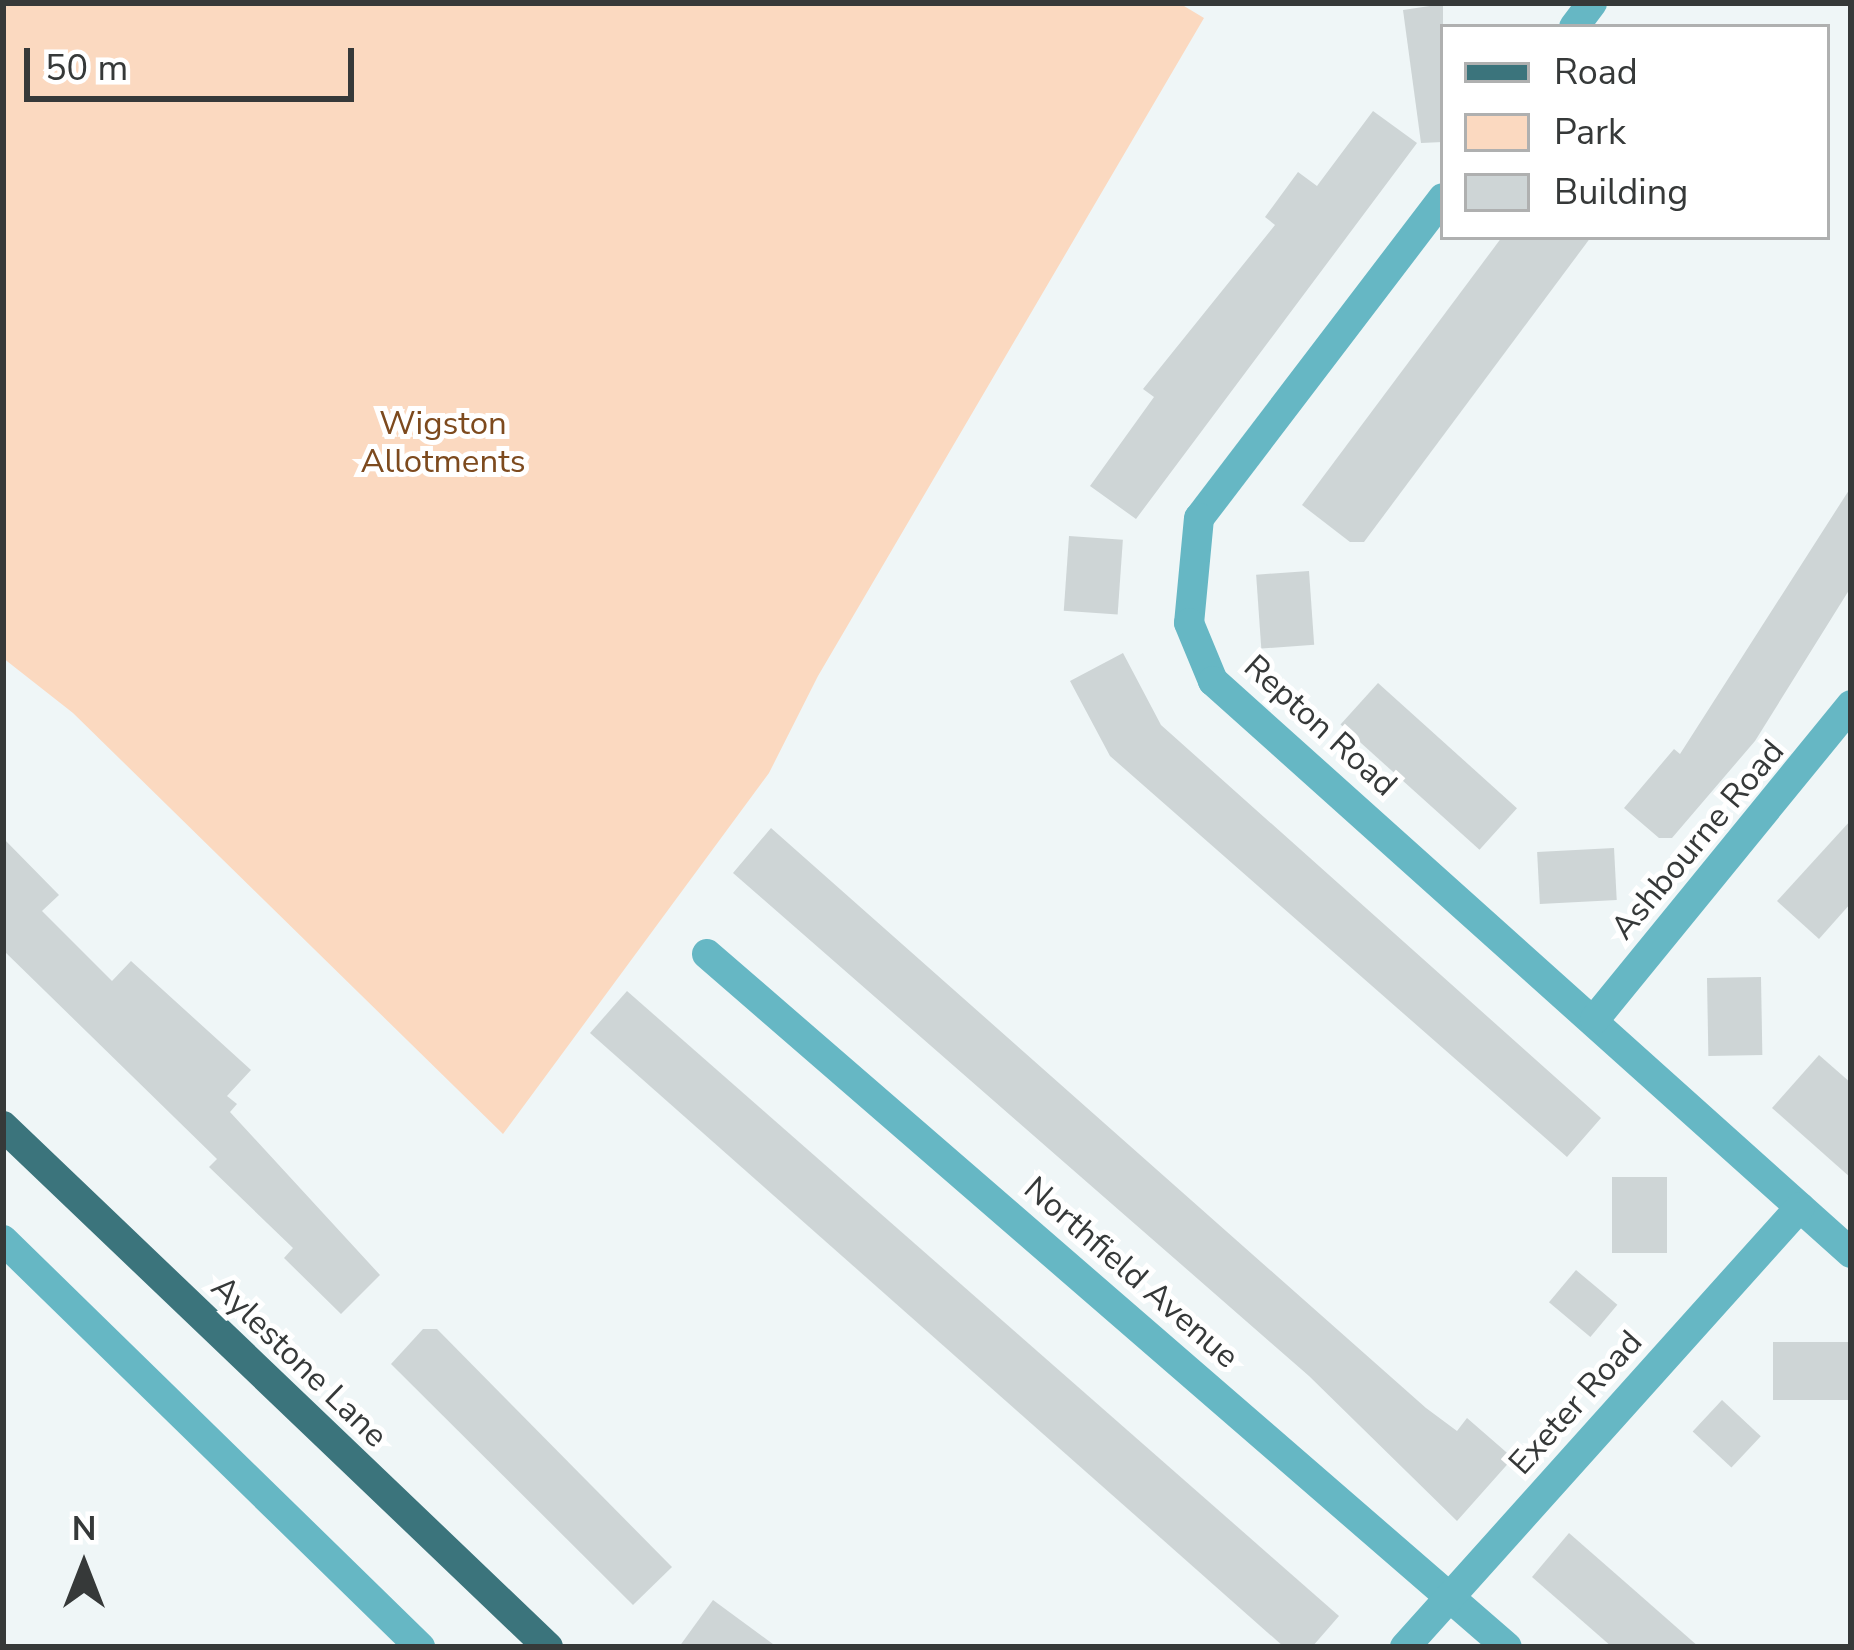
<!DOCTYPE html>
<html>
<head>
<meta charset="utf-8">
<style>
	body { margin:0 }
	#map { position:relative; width:1854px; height:1650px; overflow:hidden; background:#eff6f7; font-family:"Nunito Sans",sans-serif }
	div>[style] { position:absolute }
	.green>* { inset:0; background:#fbd9c0 }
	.building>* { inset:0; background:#ced5d6; transform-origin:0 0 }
	.minor>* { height:30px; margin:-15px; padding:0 15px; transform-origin:15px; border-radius:15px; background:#66b7c4 }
	.major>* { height:30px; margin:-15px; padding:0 15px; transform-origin:15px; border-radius:15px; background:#3b747c }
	span { translate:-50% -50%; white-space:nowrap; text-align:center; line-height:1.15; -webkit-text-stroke:10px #fff; paint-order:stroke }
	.park-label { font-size:33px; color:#7d4a1e }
	.street-label { font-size:33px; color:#363939 }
	.frame { position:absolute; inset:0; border:6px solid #363939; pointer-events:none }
	.legend { position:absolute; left:1440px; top:24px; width:390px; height:216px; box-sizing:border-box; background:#fff; border:3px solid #afb0b0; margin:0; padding:15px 21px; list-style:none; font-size:36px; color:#363939 }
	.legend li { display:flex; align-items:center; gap:24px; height:60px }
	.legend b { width:60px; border:3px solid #afb0b0 }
	.north { position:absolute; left:24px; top:1506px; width:120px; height:120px; -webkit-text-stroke:9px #fff; paint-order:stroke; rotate:0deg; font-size:33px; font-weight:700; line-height:48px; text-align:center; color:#363939 }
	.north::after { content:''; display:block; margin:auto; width:42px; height:54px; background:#363939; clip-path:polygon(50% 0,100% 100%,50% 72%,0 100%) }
	.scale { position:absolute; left:24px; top:48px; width:330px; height:54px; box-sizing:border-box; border:6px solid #363939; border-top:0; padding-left:15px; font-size:36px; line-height:42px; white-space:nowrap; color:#363939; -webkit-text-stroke:9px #fff; paint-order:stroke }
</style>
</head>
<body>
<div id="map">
	<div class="green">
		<i style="clip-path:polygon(3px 3px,1179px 3px,1204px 18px,818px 676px,769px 773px,503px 1134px,73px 713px,3px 658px)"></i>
	</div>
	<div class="building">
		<i style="clip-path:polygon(1443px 4px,1443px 142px,1421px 143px,1403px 10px)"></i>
		<i style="clip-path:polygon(1373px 111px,1417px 143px,1136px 519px,1090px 486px,1154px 397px,1143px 389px,1275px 225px,1265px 217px,1298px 172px,1317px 186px)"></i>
		<i style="clip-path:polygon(1502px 237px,1591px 237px,1364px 542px,1350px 542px,1302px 505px)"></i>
		<i style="clip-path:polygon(1851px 487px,1851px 587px,1755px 741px,1672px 838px,1659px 838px,1624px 808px,1674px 749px,1680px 754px)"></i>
		<i style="left:1069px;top:536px;width:54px;height:75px;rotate:4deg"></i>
		<i style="left:1309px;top:571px;width:74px;height:53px;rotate:86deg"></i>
		<i style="clip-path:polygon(1123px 653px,1161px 725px,1601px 1118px,1567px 1157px,1110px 756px,1070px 681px)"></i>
		<i style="left:1378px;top:683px;width:187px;height:56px;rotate:42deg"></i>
		<i style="clip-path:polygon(1851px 820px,1851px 903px,1819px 939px,1777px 901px)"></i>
		<i style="clip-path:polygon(771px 828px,1426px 1408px,1457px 1431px,1467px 1418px,1513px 1458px,1457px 1521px,1309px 1376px,733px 873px)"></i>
		<i style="clip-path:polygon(3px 838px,59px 895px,42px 911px,112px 981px,131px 961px,251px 1070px,227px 1096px,237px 1104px,230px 1112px,380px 1275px,341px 1314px,284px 1258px,293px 1248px,209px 1167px,217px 1159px,3px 950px)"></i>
		<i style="left:1614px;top:848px;width:52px;height:77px;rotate:87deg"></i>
		<i style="left:1761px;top:977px;width:78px;height:54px;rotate:89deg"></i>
		<i style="clip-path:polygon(627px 991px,1339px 1616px,1312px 1647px,1284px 1647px,590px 1033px)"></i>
		<i style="clip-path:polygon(1819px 1055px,1851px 1083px,1851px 1178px,1772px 1108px)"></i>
		<i style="left:1612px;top:1177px;width:55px;height:76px"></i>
		<i style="left:1576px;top:1270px;width:54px;height:42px;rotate:40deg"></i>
		<i style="clip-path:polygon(423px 1329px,437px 1329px,672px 1567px,633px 1605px,391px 1364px)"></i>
		<i style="left:1851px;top:1342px;width:58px;height:78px;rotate:90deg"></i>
		<i style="left:1722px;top:1400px;width:53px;height:43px;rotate:43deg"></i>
		<i style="clip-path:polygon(1569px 1533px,1633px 1589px,1699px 1647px,1612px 1647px,1532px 1577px)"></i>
		<i style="clip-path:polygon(713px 1600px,777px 1647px,679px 1647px)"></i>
	</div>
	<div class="minor">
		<i style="left:1574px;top:27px;width:30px;rotate:-53deg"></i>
		<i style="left:1443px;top:198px;width:402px;rotate:127.3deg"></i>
		<i style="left:1199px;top:518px;width:105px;rotate:95.4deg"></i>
		<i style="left:1189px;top:623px;width:63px;rotate:67.5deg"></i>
		<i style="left:1213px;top:681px;width:857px;rotate:41.88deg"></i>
		<i style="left:707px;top:954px;width:1058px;rotate:40.9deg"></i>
		<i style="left:1595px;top:1019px;width:405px;rotate:-50.8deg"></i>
		<i style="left:3px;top:1240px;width:583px;rotate:44.3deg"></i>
		<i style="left:1405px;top:1647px;width:591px;rotate:-48.08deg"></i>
	</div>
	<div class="major">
		<i style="left:3px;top:1126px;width:754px;rotate:43.71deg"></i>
	</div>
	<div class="park-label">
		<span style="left:443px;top:443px">Wigston<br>Allotments</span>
	</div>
	<div class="street-label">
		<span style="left:1320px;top:726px;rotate:42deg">Repton Road</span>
		<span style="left:1698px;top:840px;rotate:-50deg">Ashbourne Road</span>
		<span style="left:1131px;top:1273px;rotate:41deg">Northfield Avenue</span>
		<span style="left:299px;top:1362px;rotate:44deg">Aylestone Lane</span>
		<span style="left:1576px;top:1403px;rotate:-48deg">Exeter Road</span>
	</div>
	<div class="frame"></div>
	<ul class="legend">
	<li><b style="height:15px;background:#3b747c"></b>Road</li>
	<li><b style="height:33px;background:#fbd9c0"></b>Park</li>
	<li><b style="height:33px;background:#ced5d6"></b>Building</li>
	</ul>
	<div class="north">N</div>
	<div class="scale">50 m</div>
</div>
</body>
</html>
